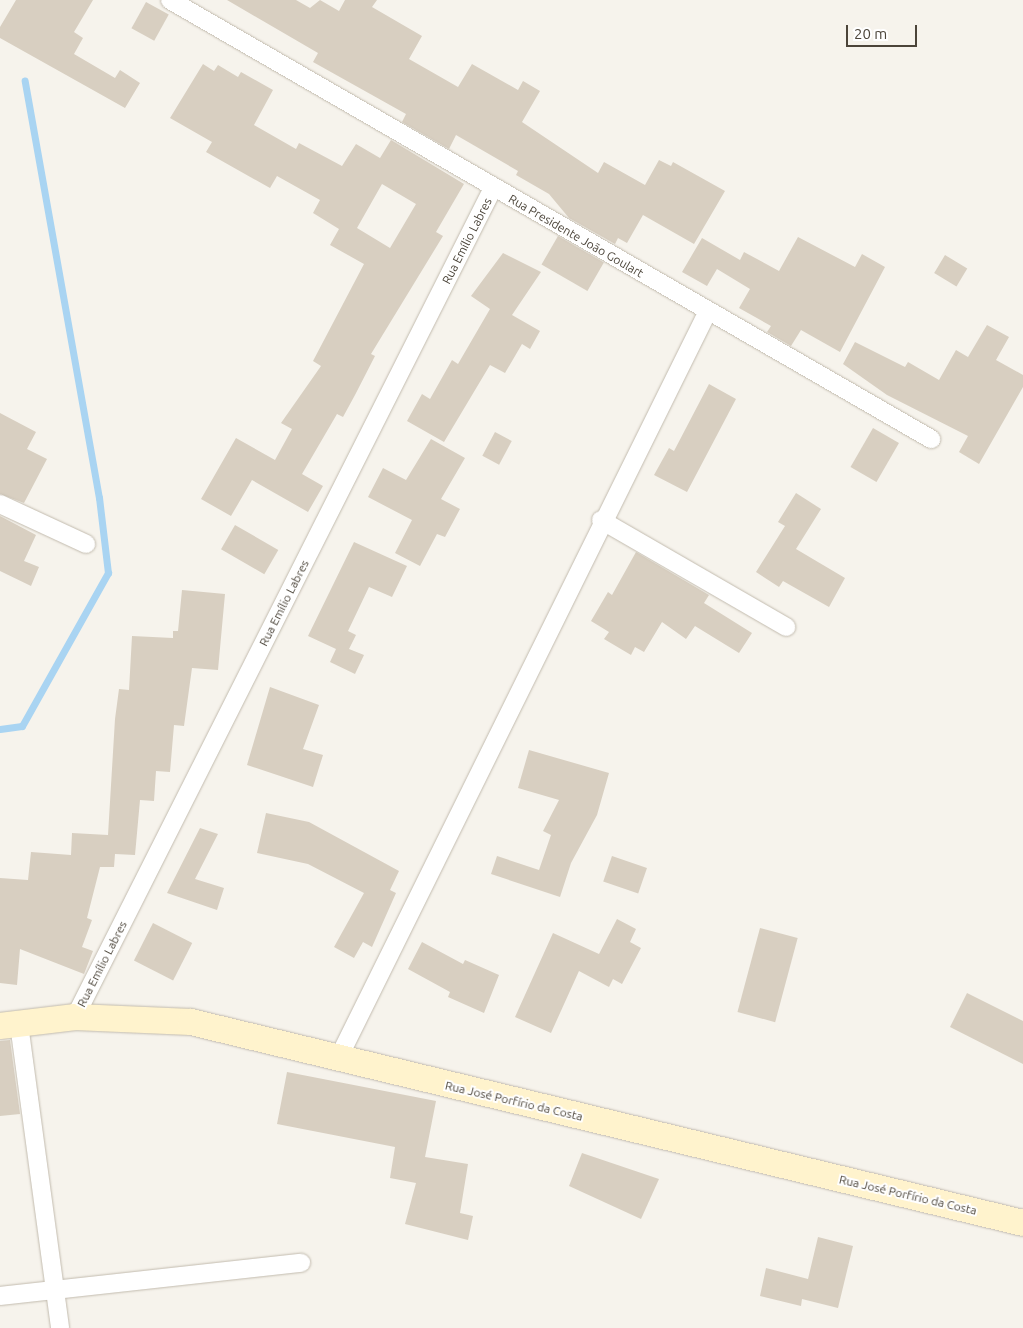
<!DOCTYPE html>
<html>
<head>
<meta charset="utf-8">
<style>
	body { margin:0 }
	#map { position:relative; width:1023px; height:1328px; overflow:hidden; background:#f6f3ec; font-family:Ubuntu,sans-serif }
	div>[style] { position:absolute }
	.stream>* { height:7px; margin:-3.5px; padding:0 3.5px; transform-origin:3.5px; border-radius:3.5px; background:#a9d4f2 }
	.building>* { inset:0; background:#d8cfc1; transform-origin:0 0 }
	.roads { filter:drop-shadow(0 0 1px #c2bbae) drop-shadow(0 0 1px #c2bbae) }
	.street>* { height:18px; margin:-9px; padding:0 9px; transform-origin:9px; border-radius:9px; background:#fff }
	.secondary>* { height:26px; margin:-13px; padding:0 13px; transform-origin:13px; border-radius:13px; background:#fff3cd }
	span { translate:-50% -50%; white-space:nowrap; text-align:center; line-height:1.15; -webkit-text-stroke:4px #fff; paint-order:stroke }
	.street-label { font-size:12px; color:#4b4439 }
	.scale { position:absolute; left:846px; top:25px; width:71px; height:22px; box-sizing:border-box; border:2px solid #4b4439; border-top:0; padding-left:6px; font-size:15px; line-height:18px; white-space:nowrap; color:#4b4439; -webkit-text-stroke:4px #fff; paint-order:stroke }
</style>
</head>
<body>
<div id="map">
	<div class="stream">
		<i style="left:0;top:729px;width:22px;rotate:-8deg"></i>
		<i style="left:22px;top:726px;width:176px;rotate:-60.7deg"></i>
		<i style="left:108px;top:573px;width:76px;rotate:-96.8deg"></i>
		<i style="left:99px;top:498px;width:424px;rotate:-100.1deg"></i>
	</div>
	<div class="building">
		<i style="clip-path:polygon(16px 0,93px 0,74px 32px,83px 38px,74px 54px,115px 78px,120px 70px,140px 83px,125px 108px,0 38px,0 27px)"></i>
		<i style="clip-path:polygon(227px 0,296px 0,310px 8px,320px 0,339px 11px,345px 0,377px 0,372px 7px,422px 36px,409px 59px,458px 87px,472px 64px,518px 90px,523px 81px,540px 91px,522px 122px,598px 173px,604px 162px,645px 185px,659px 160px,671px 166px,673px 162px,725px 191px,694px 244px,643px 215px,627px 243px,618px 238px,615px 244px,569px 218px,549px 194px,516px 175px,518px 171px,456px 135px,449px 149px,402px 122px,406px 114px,313px 62px,318px 53px)"></i>
		<i style="left:146px;top:2px;width:26px;height:30px;rotate:29deg"></i>
		<i style="clip-path:polygon(evenodd,203px 64px,214px 71px,218px 65px,238px 77px,241px 72px,273px 90px,254px 125px,296px 149px,299px 143px,342px 166px,356px 144px,380px 158px,391px 140px,464px 184px,436px 232px,443px 236px,371px 354px,375px 356px,355px 395px,343px 417px,337px 414px,302px 474px,323px 486px,308px 512px,252px 480px,231px 516px,201px 499px,236px 438px,275px 460px,292px 429px,281px 423px,321px 366px,313px 361px,364px 264px,330px 245px,339px 229px,313px 213px,320px 200px,277px 176px,270px 188px,206px 152px,212px 142px,170px 118px,203px 64px,382px 184px,416px 204px,390px 248px,357px 228px,382px 184px)"></i>
		<i style="left:558px;top:236px;width:53px;height:33px;rotate:30deg"></i>
		<i style="clip-path:polygon(798px 237px,855px 267px,862px 254px,885px 267px,840px 352px,801px 330px,791px 346px,767px 332px,771px 326px,739px 308px,750px 289px,717px 269px,707px 286px,682px 272px,702px 238px,740px 260px,744px 252px,779px 271px)"></i>
		<i style="clip-path:polygon(503px 253px,541px 272px,512px 315px,540px 331px,530px 349px,522px 344px,505px 373px,490px 365px,444px 442px,407px 421px,422px 394px,430px 399px,452px 360px,458px 364px,490px 309px,471px 296px)"></i>
		<i style="left:945px;top:255px;width:26px;height:21px;rotate:31deg"></i>
		<i style="clip-path:polygon(987px 325px,1009px 337px,996px 360px,1023px 375px,1023px 387px,979px 464px,959px 452px,968px 436px,887px 395px,843px 364px,855px 342px,905px 367px,908px 362px,939px 380px,956px 350px,968px 357px)"></i>
		<i style="clip-path:polygon(709px 384px,736px 399px,687px 492px,654px 475px,669px 448px,674px 451px)"></i>
		<i style="clip-path:polygon(0 413px,36px 432px,27px 449px,47px 459px,24px 503px,0 494px)"></i>
		<i style="left:873px;top:428px;width:30px;height:45px;rotate:30deg"></i>
		<i style="left:495px;top:432px;width:19px;height:27px;rotate:28deg"></i>
		<i style="clip-path:polygon(431px 439px,465px 458px,441px 499px,460px 509px,445px 537px,437px 534px,420px 566px,395px 553px,412px 520px,368px 497px,383px 468px,406px 480px)"></i>
		<i style="clip-path:polygon(796px 493px,821px 509px,796px 549px,845px 578px,829px 607px,783px 581px,779px 587px,756px 572px,785px 526px,778px 522px)"></i>
		<i style="clip-path:polygon(0 516px,36px 535px,24px 561px,39px 567px,31px 586px,0 571px)"></i>
		<i style="left:235px;top:525px;width:50px;height:28px;rotate:30deg"></i>
		<i style="clip-path:polygon(354px 542px,407px 566px,392px 597px,369px 587px,348px 631px,356px 635px,349px 649px,364px 655px,355px 674px,330px 662px,336px 649px,308px 636px)"></i>
		<i style="clip-path:polygon(636px 552px,709px 595px,704px 603px,752px 633px,739px 653px,695px 626px,686px 639px,662px 622px,644px 652px,635px 647px,631px 655px,604px 639px,609px 632px,591px 621px,608px 592px,612px 595px)"></i>
		<i style="clip-path:polygon(182px 590px,225px 594px,218px 670px,192px 668px,184px 726px,174px 725px,170px 772px,156px 771px,154px 801px,140px 800px,135px 855px,115px 854px,114px 867px,100px 867px,87px 918px,92px 920px,82px 947px,93px 951px,84px 974px,20px 949px,17px 985px,0 983px,0 878px,28px 880px,31px 852px,71px 855px,72px 833px,108px 835px,115px 719px,119px 689px,129px 690px,132px 636px,173px 638px,173px 631px,178px 631px)"></i>
		<i style="clip-path:polygon(270px 687px,319px 705px,303px 749px,323px 755px,313px 787px,247px 765px)"></i>
		<i style="clip-path:polygon(529px 750px,609px 773px,597px 815px,571px 863px,560px 897px,491px 874px,497px 856px,539px 870px,551px 835px,543px 831px,559px 800px,518px 788px)"></i>
		<i style="clip-path:polygon(266px 813px,309px 822px,399px 871px,390px 890px,396px 893px,372px 947px,363px 942px,354px 958px,334px 947px,364px 893px,308px 864px,257px 853px)"></i>
		<i style="clip-path:polygon(200px 828px,218px 834px,195px 879px,224px 888px,217px 910px,167px 893px)"></i>
		<i style="left:612px;top:856px;width:37px;height:27px;rotate:19deg"></i>
		<i style="clip-path:polygon(617px 919px,636px 929px,630px 942px,641px 948px,622px 984px,613px 979px,609px 987px,579px 971px,551px 1033px,515px 1017px,553px 933px,599px 954px)"></i>
		<i style="left:153px;top:923px;width:44px;height:42px;rotate:27deg"></i>
		<i style="left:760px;top:928px;width:39px;height:87px;rotate:15deg"></i>
		<i style="clip-path:polygon(422px 942px,463px 964px,465px 960px,499px 975px,484px 1013px,448px 997px,450px 992px,408px 969px)"></i>
		<i style="clip-path:polygon(967px 993px,1023px 1021px,1023px 1064px,950px 1027px)"></i>
		<i style="clip-path:polygon(10px 1040px,20px 1114px,0 1116px,0 1041px)"></i>
		<i style="clip-path:polygon(287px 1072px,436px 1101px,425px 1157px,468px 1164px,460px 1213px,473px 1216px,468px 1240px,405px 1224px,416px 1183px,390px 1178px,395px 1147px,277px 1124px)"></i>
		<i style="clip-path:polygon(582px 1153px,659px 1179px,641px 1219px,569px 1186px)"></i>
		<i style="clip-path:polygon(818px 1237px,853px 1246px,838px 1308px,802px 1299px,801px 1306px,760px 1296px,766px 1268px,808px 1279px)"></i>
	</div>
	<div class="roads">
		<div class="street">
			<i style="left:170px;top:0;width:879px;rotate:29.98deg"></i>
			<i style="left:0;top:504px;width:95px;rotate:24.9deg"></i>
			<i style="left:601px;top:520px;width:214px;rotate:30deg"></i>
			<i style="left:75px;top:1017px;width:928px;rotate:-63.24deg"></i>
			<i style="left:19px;top:1024px;width:307px;rotate:82.3deg"></i>
			<i style="left:338px;top:1059px;width:832px;rotate:-63.68deg"></i>
			<i style="left:0;top:1296px;width:303px;rotate:-6.3deg"></i>
		</div>
		<div class="secondary">
			<i style="left:0;top:1026px;width:76px;rotate:-6.8deg"></i>
			<i style="left:75px;top:1017px;width:116px;rotate:2.5deg"></i>
			<i style="left:191px;top:1022px;width:856px;rotate:13.58deg"></i>
		</div>
	</div>
	<div class="street-label">
		<span style="left:576px;top:236px;rotate:30deg">Rua Presidente João Goulart</span>
		<span style="left:467px;top:241px;rotate:-63deg">Rua Emílio Labres</span>
		<span style="left:284px;top:603px;rotate:-63deg">Rua Emílio Labres</span>
		<span style="left:102px;top:964px;rotate:-63deg">Rua Emílio Labres</span>
		<span style="left:514px;top:1101px;rotate:13deg">Rua José Porfírio da Costa</span>
		<span style="left:908px;top:1195px;rotate:13deg">Rua José Porfírio da Costa</span>
	</div>
	<div class="scale">20 m</div>
</div>
</body>
</html>
